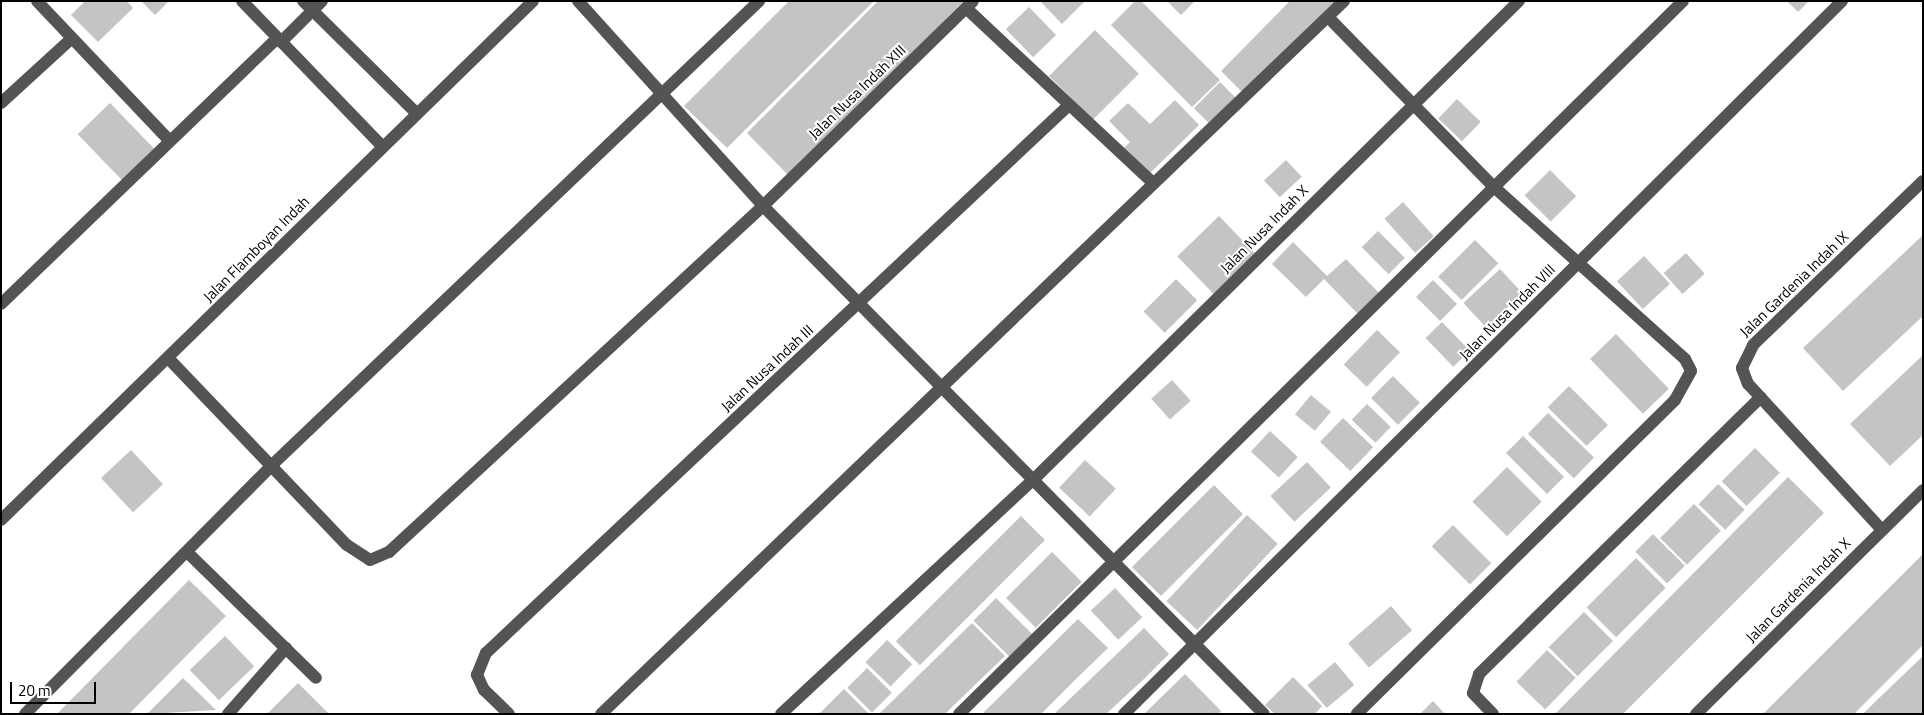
<!DOCTYPE html>
<html>
<head>
<meta charset="utf-8">
<style>
	body { margin:0 }
	#map { position:relative; width:1924px; height:715px; overflow:hidden; background:#fff; font-family:"Titillium Web",sans-serif }
	div>[style] { position:absolute }
	.building>* { inset:0; background:#c4c4c4; transform-origin:0 0 }
	.minor>* { height:12px; margin:-6px; padding:0 6px; transform-origin:6px; border-radius:6px; background:#545454 }
	span { translate:-50% -50%; white-space:nowrap; text-align:center; line-height:1.15; -webkit-text-stroke:4px #fff; paint-order:stroke }
	.street-label { font-size:15px; color:#000 }
	.frame { position:absolute; inset:0; border:2px solid #000; pointer-events:none }
	.scale { position:absolute; left:10px; top:682px; width:86px; height:22px; box-sizing:border-box; border:2px solid #000; border-top:0; padding-left:6px; font-size:15px; line-height:18px; white-space:nowrap; color:#000; -webkit-text-stroke:4px #fff; paint-order:stroke }
</style>
</head>
<body>
<div id="map">
	<div class="building">
		<i style="clip-path:polygon(85px 1px,127px 1px,133px 8px,98px 42px,71px 15px)"></i>
		<i style="clip-path:polygon(141px 1px,169px 1px,155px 15px)"></i>
		<i style="clip-path:polygon(789px 1px,874px 1px,727px 148px,684px 106px)"></i>
		<i style="clip-path:polygon(878px 1px,964px 1px,789px 176px,747px 133px)"></i>
		<i style="clip-path:polygon(1040px 1px,1085px 1px,1062px 24px)"></i>
		<i style="clip-path:polygon(1135px 1px,1141px 1px,1220px 80px,1192px 107px,1111px 25px)"></i>
		<i style="clip-path:polygon(1167px 1px,1195px 1px,1181px 15px)"></i>
		<i style="clip-path:polygon(1290px 1px,1336px 1px,1244px 94px,1221px 71px)"></i>
		<i style="clip-path:polygon(1787px 1px,1809px 1px,1798px 12px)"></i>
		<i style="left:1029px;top:7px;width:39px;height:32px;rotate:46deg"></i>
		<i style="left:1095px;top:30px;width:62px;height:65px;rotate:45deg"></i>
		<i style="left:1220px;top:82px;width:25px;height:37px;rotate:45deg"></i>
		<i style="left:1457px;top:99px;width:33px;height:27px;rotate:44deg"></i>
		<i style="clip-path:polygon(1175px 100px,1199px 125px,1147px 176px,1122px 150px,1130px 142px,1109px 121px,1128px 103px,1150px 124px)"></i>
		<i style="left:110px;top:103px;width:65px;height:45px;rotate:46deg"></i>
		<i style="left:1286px;top:160px;width:23px;height:30px;rotate:47deg"></i>
		<i style="left:1550px;top:170px;width:37px;height:36px;rotate:45deg"></i>
		<i style="left:1403px;top:202px;width:46px;height:25px;rotate:48deg"></i>
		<i style="left:1219px;top:216px;width:53px;height:58px;rotate:46deg"></i>
		<i style="left:1378px;top:231px;width:38px;height:23px;rotate:45deg"></i>
		<i style="clip-path:polygon(1923px 235px,1923px 316px,1843px 391px,1803px 348px)"></i>
		<i style="left:1475px;top:240px;width:33px;height:52px;rotate:45deg"></i>
		<i style="clip-path:polygon(1293px 242px,1327px 276px,1346px 259px,1380px 294px,1358px 314px,1324px 279px,1306px 297px,1272px 264px)"></i>
		<i style="left:1686px;top:253px;width:28px;height:30px;rotate:48deg"></i>
		<i style="left:1644px;top:256px;width:38px;height:37px;rotate:47deg"></i>
		<i style="left:1500px;top:269px;width:33px;height:50px;rotate:47deg"></i>
		<i style="left:1176px;top:279px;width:30px;height:46px;rotate:45deg"></i>
		<i style="left:1433px;top:280px;width:34px;height:24px;rotate:45deg"></i>
		<i style="left:1442px;top:322px;width:40px;height:23px;rotate:46deg"></i>
		<i style="left:1377px;top:330px;width:32px;height:48px;rotate:44deg"></i>
		<i style="left:1616px;top:334px;width:76px;height:36px;rotate:46deg"></i>
		<i style="clip-path:polygon(1923px 355px,1923px 435px,1890px 466px,1850px 424px)"></i>
		<i style="left:1393px;top:376px;width:38px;height:31px;rotate:45deg"></i>
		<i style="left:1172px;top:380px;width:28px;height:28px;rotate:48deg"></i>
		<i style="left:1569px;top:386px;width:55px;height:30px;rotate:45deg"></i>
		<i style="left:1311px;top:395px;width:26px;height:25px;rotate:40deg"></i>
		<i style="left:1367px;top:404px;width:33px;height:22px;rotate:44deg"></i>
		<i style="left:1548px;top:413px;width:64px;height:29px;rotate:44deg"></i>
		<i style="left:1343px;top:418px;width:42px;height:33px;rotate:44deg"></i>
		<i style="left:1270px;top:431px;width:38px;height:28px;rotate:43deg"></i>
		<i style="left:1523px;top:436px;width:58px;height:24px;rotate:45deg"></i>
		<i style="left:1755px;top:448px;width:35px;height:47px;rotate:45deg"></i>
		<i style="left:131px;top:450px;width:47px;height:41px;rotate:47deg"></i>
		<i style="left:1085px;top:460px;width:42px;height:38px;rotate:43deg"></i>
		<i style="left:1307px;top:462px;width:35px;height:50px;rotate:47deg"></i>
		<i style="left:1507px;top:467px;width:49px;height:49px;rotate:45deg"></i>
		<i style="clip-path:polygon(1788px 477px,1824px 513px,1623px 714px,1555px 714px)"></i>
		<i style="left:1718px;top:484px;width:37px;height:28px;rotate:44deg"></i>
		<i style="left:1214px;top:485px;width:41px;height:116px;rotate:45deg"></i>
		<i style="left:1694px;top:504px;width:38px;height:48px;rotate:45deg"></i>
		<i style="left:1247px;top:515px;width:42px;height:118px;rotate:43deg"></i>
		<i style="left:1021px;top:516px;width:34px;height:177px;rotate:45deg"></i>
		<i style="left:1453px;top:525px;width:54px;height:30px;rotate:45deg"></i>
		<i style="left:1653px;top:534px;width:45px;height:25px;rotate:45deg"></i>
		<i style="left:1052px;top:552px;width:42px;height:65px;rotate:45deg"></i>
		<i style="clip-path:polygon(1923px 554px,1923px 645px,1854px 714px,1763px 714px)"></i>
		<i style="left:1636px;top:558px;width:42px;height:70px;rotate:45deg"></i>
		<i style="clip-path:polygon(189px 580px,226px 616px,195px 647px,129px 714px,57px 714px)"></i>
		<i style="left:1115px;top:588px;width:40px;height:33px;rotate:47deg"></i>
		<i style="left:996px;top:598px;width:51px;height:32px;rotate:45deg"></i>
		<i style="left:1391px;top:606px;width:32px;height:57px;rotate:49deg"></i>
		<i style="left:1584px;top:612px;width:41px;height:50px;rotate:45deg"></i>
		<i style="clip-path:polygon(1078px 619px,1108px 648px,1075px 680px,1041px 714px,982px 714px)"></i>
		<i style="clip-path:polygon(972px 623px,1005px 656px,953px 706px,945px 714px,879px 714px)"></i>
		<i style="clip-path:polygon(1144px 628px,1169px 654px,1145px 678px,1106px 714px,1054px 714px)"></i>
		<i style="left:225px;top:636px;width:42px;height:49px;rotate:46deg"></i>
		<i style="left:887px;top:640px;width:35px;height:31px;rotate:44deg"></i>
		<i style="left:1547px;top:650px;width:40px;height:44px;rotate:44deg"></i>
		<i style="clip-path:polygon(1923px 656px,1923px 714px,1863px 714px,1877px 700px)"></i>
		<i style="left:1335px;top:662px;width:30px;height:36px;rotate:50deg"></i>
		<i style="left:867px;top:668px;width:35px;height:28px;rotate:45deg"></i>
		<i style="clip-path:polygon(1185px 674px,1221px 711px,1218px 714px,1144px 714px)"></i>
		<i style="clip-path:polygon(1293px 677px,1322px 706px,1315px 714px,1275px 714px,1265px 705px)"></i>
		<i style="clip-path:polygon(183px 678px,216px 710px,147px 714px)"></i>
		<i style="clip-path:polygon(298px 683px,329px 714px,267px 714px)"></i>
		<i style="clip-path:polygon(844px 689px,869px 714px,819px 714px)"></i>
		<i style="clip-path:polygon(1433px 701px,1445px 714px,1420px 714px)"></i>
	</div>
	<div class="minor">
		<i style="left:37px;top:1px;width:193px;rotate:46.5deg"></i>
		<i style="left:242px;top:1px;width:202px;rotate:46deg"></i>
		<i style="left:303px;top:1px;width:159px;rotate:44.7deg"></i>
		<i style="left:578px;top:1px;width:276px;rotate:47.9deg"></i>
		<i style="left:763px;top:206px;width:713px;rotate:45.4deg"></i>
		<i style="left:966px;top:8px;width:256px;rotate:43.1deg"></i>
		<i style="left:1328px;top:17px;width:238px;rotate:45.7deg"></i>
		<i style="left:1494px;top:187px;width:257px;rotate:42deg"></i>
		<i style="left:1685px;top:359px;width:13px;rotate:63deg"></i>
		<i style="left:1691px;top:371px;width:33px;rotate:119deg"></i>
		<i style="left:1675px;top:400px;width:447px;rotate:135.4deg"></i>
		<i style="left:281px;top:42px;width:58px;rotate:-45deg"></i>
		<i style="left:1px;top:103px;width:95px;rotate:-42.4deg"></i>
		<i style="left:1px;top:304px;width:383px;rotate:-43.9deg"></i>
		<i style="left:169px;top:359px;width:257px;rotate:46.3deg"></i>
		<i style="left:347px;top:545px;width:27px;rotate:33deg"></i>
		<i style="left:370px;top:560px;width:21px;rotate:-23deg"></i>
		<i style="left:389px;top:552px;width:510px;rotate:-42.77deg"></i>
		<i style="left:763px;top:206px;width:293px;rotate:-44.3deg"></i>
		<i style="left:1px;top:520px;width:743px;rotate:-44.29deg"></i>
		<i style="left:1882px;top:530px;width:198px;rotate:-132.5deg"></i>
		<i style="left:1748px;top:384px;width:17px;rotate:-111deg"></i>
		<i style="left:1742px;top:368px;width:25px;rotate:-64deg"></i>
		<i style="left:1753px;top:345px;width:236px;rotate:-44deg"></i>
		<i style="left:187px;top:552px;width:180px;rotate:44.3deg"></i>
		<i style="left:25px;top:714px;width:351px;rotate:-45.2deg"></i>
		<i style="left:272px;top:465px;width:673px;rotate:-43.61deg"></i>
		<i style="left:228px;top:714px;width:88px;rotate:-48.7deg"></i>
		<i style="left:509px;top:714px;width:35px;rotate:-136deg"></i>
		<i style="left:484px;top:690px;width:17px;rotate:-115deg"></i>
		<i style="left:477px;top:675px;width:24px;rotate:-68deg"></i>
		<i style="left:486px;top:653px;width:800px;rotate:-43.23deg"></i>
		<i style="left:601px;top:714px;width:1030px;rotate:-43.82deg"></i>
		<i style="left:781px;top:714px;width:342px;rotate:-42.9deg"></i>
		<i style="left:1032px;top:481px;width:684px;rotate:-44.59deg"></i>
		<i style="left:959px;top:714px;width:1016px;rotate:-44.56deg"></i>
		<i style="left:1124px;top:714px;width:1012px;rotate:-44.8deg"></i>
		<i style="left:1493px;top:714px;width:29px;rotate:-134deg"></i>
		<i style="left:1473px;top:693px;width:20px;rotate:-72deg"></i>
		<i style="left:1479px;top:674px;width:395px;rotate:-44.5deg"></i>
		<i style="left:1696px;top:714px;width:319px;rotate:-44.6deg"></i>
	</div>
	<div class="street-label">
		<span style="left:857px;top:92px;rotate:-44deg">Jalan Nusa Indah XIII</span>
		<span style="left:1264px;top:229px;rotate:-45deg">Jalan Nusa Indah X</span>
		<span style="left:256px;top:249px;rotate:-45deg">Jalan Flamboyan Indah</span>
		<span style="left:1794px;top:284px;rotate:-44deg">Jalan Gardenia Indah IX</span>
		<span style="left:1507px;top:312px;rotate:-45deg">Jalan Nusa Indah VIII</span>
		<span style="left:767px;top:368px;rotate:-43deg">Jalan Nusa Indah III</span>
		<span style="left:1798px;top:590px;rotate:-45deg">Jalan Gardenia Indah X</span>
	</div>
	<div class="frame"></div>
	<div class="scale">20 m</div>
</div>
</body>
</html>
